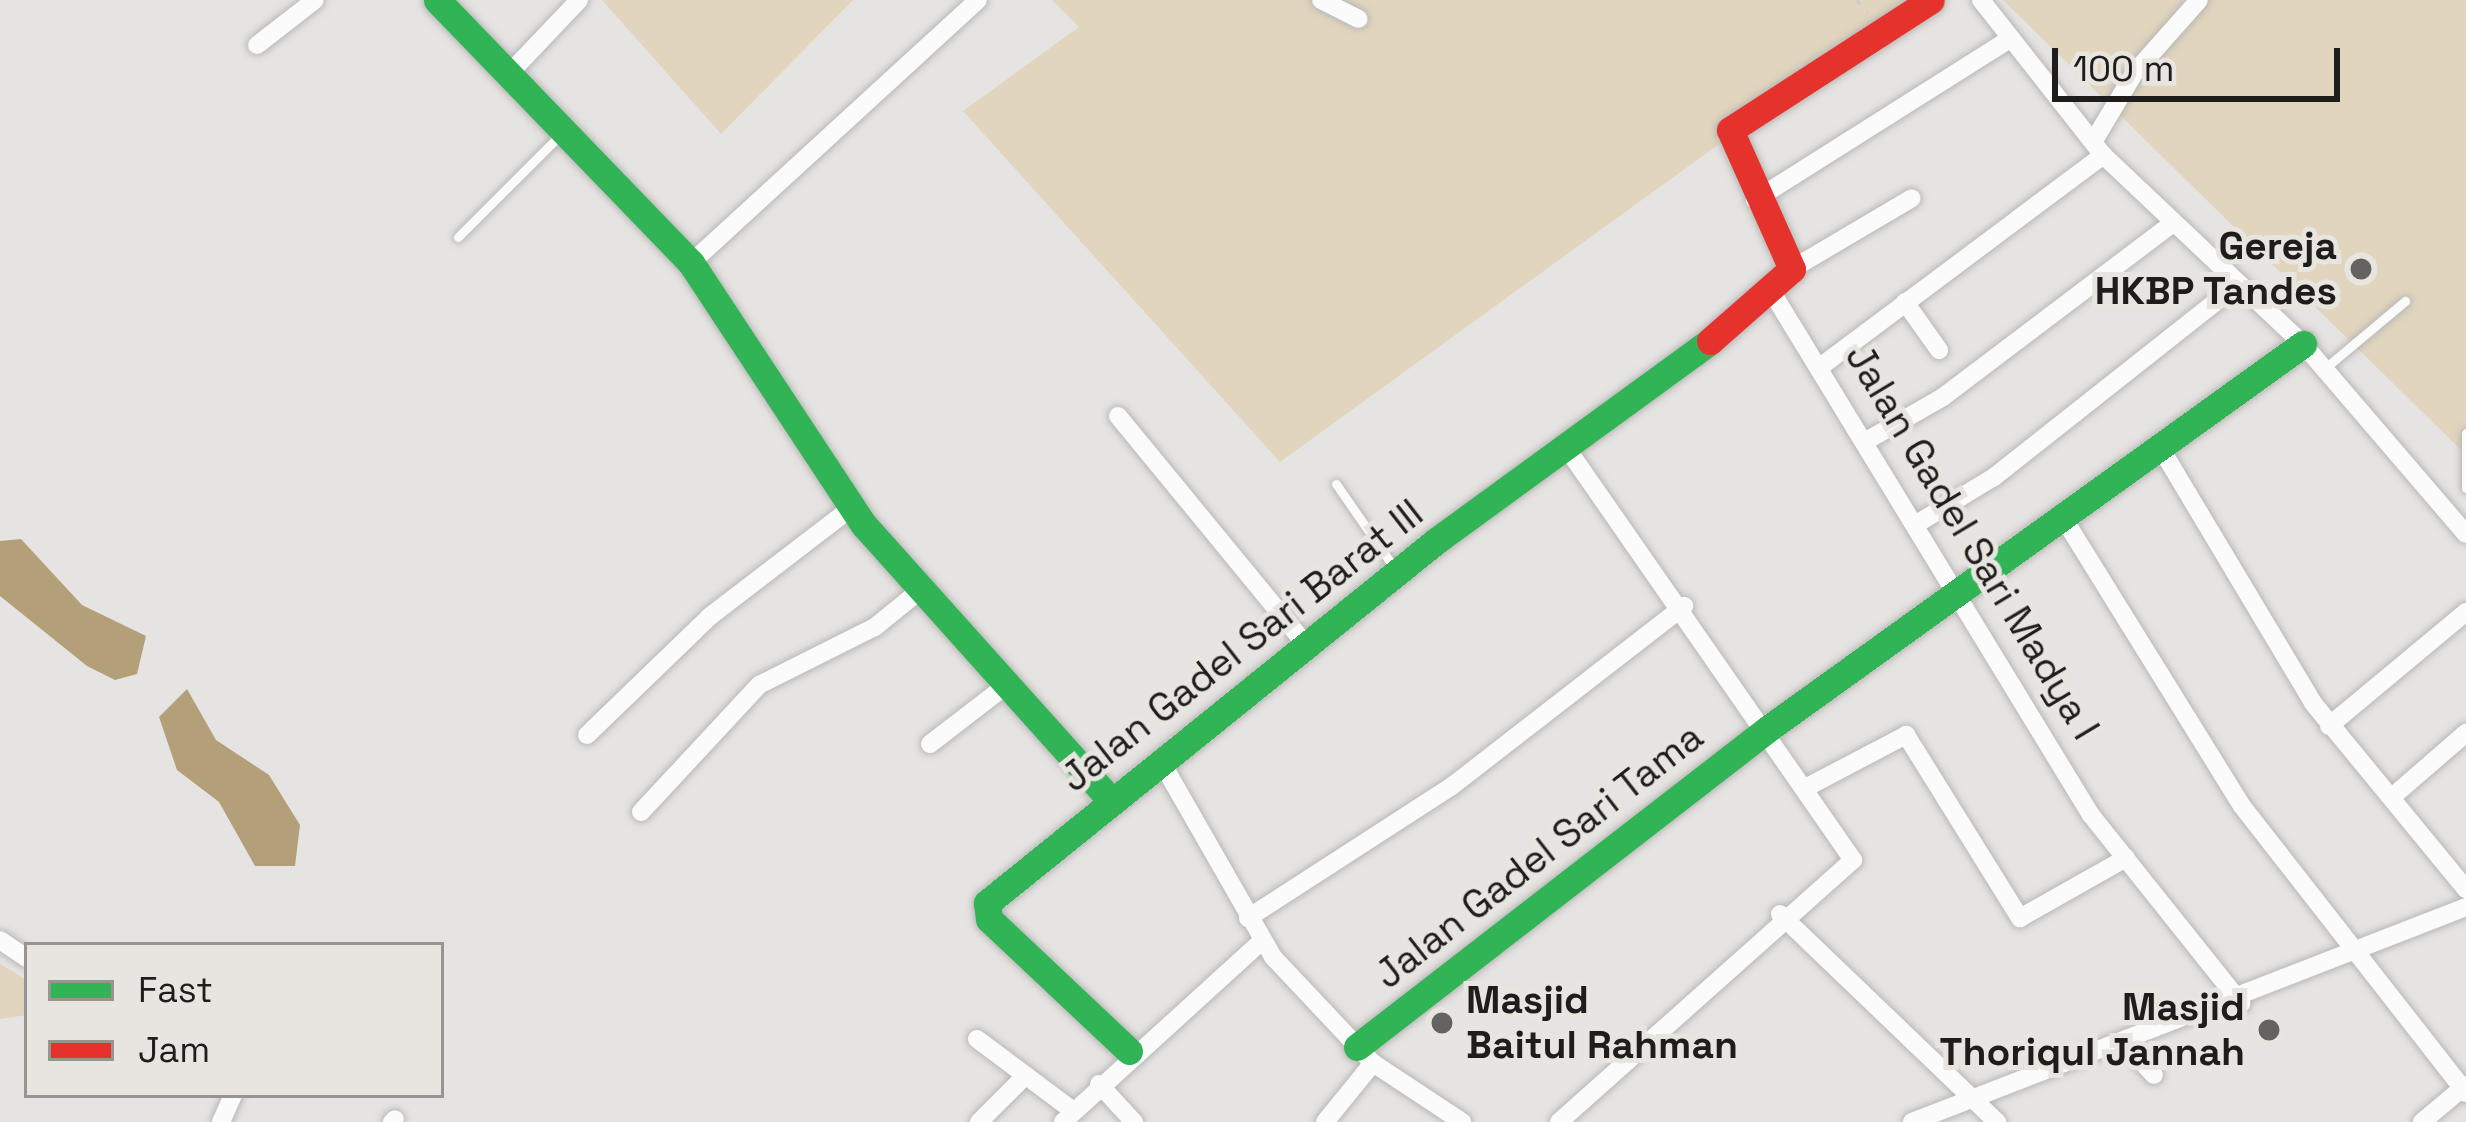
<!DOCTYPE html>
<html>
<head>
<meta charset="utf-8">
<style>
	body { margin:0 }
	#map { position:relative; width:2466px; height:1122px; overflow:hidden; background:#e6e4e2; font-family:"Space Grotesk",sans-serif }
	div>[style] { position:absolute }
	.green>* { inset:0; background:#e1d5bd }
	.water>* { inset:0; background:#b4a078 }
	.path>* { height:3px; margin-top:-1.5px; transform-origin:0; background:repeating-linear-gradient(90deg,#cdcdcd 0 6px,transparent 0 15px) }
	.roads { filter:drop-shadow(0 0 3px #b9b8b6) drop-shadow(0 0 3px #b9b8b6) }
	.lane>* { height:9px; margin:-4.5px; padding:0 4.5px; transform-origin:4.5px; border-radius:4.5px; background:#fbfbfb }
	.street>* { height:18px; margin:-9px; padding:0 9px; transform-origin:9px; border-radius:9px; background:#fbfbfb }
	.fast>* { height:27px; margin:-13.5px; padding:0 13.5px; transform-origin:13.5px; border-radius:13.5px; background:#30b455 }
	.jam>* { height:27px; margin:-13.5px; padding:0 13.5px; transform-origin:13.5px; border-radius:13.5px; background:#e5322d }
	.dots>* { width:33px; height:33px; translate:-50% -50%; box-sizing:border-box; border:6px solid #e8e5e0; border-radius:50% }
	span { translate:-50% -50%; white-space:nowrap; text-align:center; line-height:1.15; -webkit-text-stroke:10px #e8e5e0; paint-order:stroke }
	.poi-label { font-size:39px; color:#1e1d1b; font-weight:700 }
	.right { translate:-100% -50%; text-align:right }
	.left { translate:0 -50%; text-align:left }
	.street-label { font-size:39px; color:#1e1d1b }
	.legend { position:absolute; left:24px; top:942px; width:420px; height:156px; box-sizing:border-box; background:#e8e5e0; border:3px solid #979591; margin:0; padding:15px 21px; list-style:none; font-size:36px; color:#1e1d1b }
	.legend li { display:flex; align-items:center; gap:24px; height:60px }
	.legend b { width:60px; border:3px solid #979591 }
	.scale { position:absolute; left:2052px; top:48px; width:288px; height:54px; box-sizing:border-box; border:6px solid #1e1d1b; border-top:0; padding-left:15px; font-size:36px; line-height:42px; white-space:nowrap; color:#1e1d1b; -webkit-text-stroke:9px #e8e5e0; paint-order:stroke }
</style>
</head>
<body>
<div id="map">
	<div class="green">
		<i style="clip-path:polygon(602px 0,853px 0,721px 134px)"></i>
		<i style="clip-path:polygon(1052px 0,1918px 0,1280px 462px,963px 111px,1079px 27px)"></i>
		<i style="clip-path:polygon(2003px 0,2466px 0,2466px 455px,2007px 4px)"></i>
		<i style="clip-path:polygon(0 964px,27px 980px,27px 1015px,0 1019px)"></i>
	</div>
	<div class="water">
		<i style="clip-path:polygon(21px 539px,82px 605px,146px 636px,137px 674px,115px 680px,87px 666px,0 596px,0 541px)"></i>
		<i style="clip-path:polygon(187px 689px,216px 740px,269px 775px,300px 825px,295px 866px,255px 866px,219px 802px,177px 770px,159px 717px)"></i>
	</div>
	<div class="path">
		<i style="left:1857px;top:0;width:16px;rotate:50deg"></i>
	</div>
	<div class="roads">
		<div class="lane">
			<i style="left:458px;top:237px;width:147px;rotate:-45deg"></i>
			<i style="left:2324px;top:369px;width:106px;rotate:-40deg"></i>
			<i style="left:2466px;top:433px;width:55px;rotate:90deg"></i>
			<i style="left:1336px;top:484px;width:103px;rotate:55.2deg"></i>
		</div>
		<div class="street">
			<i style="left:1321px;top:0;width:42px;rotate:26.6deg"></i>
			<i style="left:1981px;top:0;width:197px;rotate:51.8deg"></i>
			<i style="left:2103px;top:155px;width:275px;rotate:43.4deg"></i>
			<i style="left:2303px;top:344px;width:250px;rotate:49.4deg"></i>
			<i style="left:257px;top:45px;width:73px;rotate:-37.8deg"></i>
			<i style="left:506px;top:77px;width:106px;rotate:-46.5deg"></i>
			<i style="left:2093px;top:142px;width:82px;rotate:-59deg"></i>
			<i style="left:2135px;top:72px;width:96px;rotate:-48.4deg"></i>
			<i style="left:1755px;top:200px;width:303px;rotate:-32.3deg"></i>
			<i style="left:691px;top:263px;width:389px;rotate:-42.5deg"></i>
			<i style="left:1792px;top:269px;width:139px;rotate:-30.6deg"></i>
			<i style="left:1770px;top:289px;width:616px;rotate:58.61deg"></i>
			<i style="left:2091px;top:815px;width:241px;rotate:51.4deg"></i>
			<i style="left:1905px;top:302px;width:59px;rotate:54.7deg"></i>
			<i style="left:1820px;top:367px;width:354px;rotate:-36.8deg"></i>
			<i style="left:1118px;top:416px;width:299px;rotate:50.6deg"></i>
			<i style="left:1866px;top:441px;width:89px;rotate:-29.7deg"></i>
			<i style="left:1943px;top:397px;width:283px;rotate:-37.1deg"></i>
			<i style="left:2163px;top:452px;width:292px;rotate:59.1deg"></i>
			<i style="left:2313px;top:703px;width:241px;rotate:50.6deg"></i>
			<i style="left:2064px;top:519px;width:338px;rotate:58.2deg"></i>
			<i style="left:2242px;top:806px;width:364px;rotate:52deg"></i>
			<i style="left:1918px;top:523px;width:89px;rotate:-31.2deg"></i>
			<i style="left:1994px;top:477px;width:311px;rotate:-38.3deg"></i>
			<i style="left:2329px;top:726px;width:178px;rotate:-39.8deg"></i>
			<i style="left:587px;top:735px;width:170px;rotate:-44deg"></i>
			<i style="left:709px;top:617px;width:179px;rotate:-37.5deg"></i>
			<i style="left:930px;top:744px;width:98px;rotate:-37.6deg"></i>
			<i style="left:1162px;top:763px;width:224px;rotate:60.2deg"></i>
			<i style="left:1273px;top:957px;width:146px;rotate:46.7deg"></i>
			<i style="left:1373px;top:1063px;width:107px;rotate:33.5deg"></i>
			<i style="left:1809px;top:786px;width:110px;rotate:-27.7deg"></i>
			<i style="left:1906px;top:735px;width:216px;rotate:58.1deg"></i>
			<i style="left:2020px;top:918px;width:122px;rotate:-29.5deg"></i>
			<i style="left:2392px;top:797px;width:98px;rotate:-40.9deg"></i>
			<i style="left:641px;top:812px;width:173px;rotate:-47.1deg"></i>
			<i style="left:759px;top:685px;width:130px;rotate:-26.6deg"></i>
			<i style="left:875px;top:627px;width:55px;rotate:-39.1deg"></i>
			<i style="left:1780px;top:914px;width:301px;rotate:43.8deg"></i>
			<i style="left:1248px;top:918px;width:243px;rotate:-32.9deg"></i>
			<i style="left:1452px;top:786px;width:294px;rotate:-37.8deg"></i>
			<i style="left:0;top:940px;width:32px;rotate:34deg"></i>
			<i style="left:977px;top:1039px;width:119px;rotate:36.8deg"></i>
			<i style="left:2125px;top:1043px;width:43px;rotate:47.8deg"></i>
			<i style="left:1099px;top:1084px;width:52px;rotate:47.4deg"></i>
			<i style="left:221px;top:1122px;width:30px;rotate:-66deg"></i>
			<i style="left:392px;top:1122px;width:4px;rotate:-45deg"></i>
			<i style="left:979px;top:1122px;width:66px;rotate:-45deg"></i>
			<i style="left:1063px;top:1122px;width:269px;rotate:-42.3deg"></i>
			<i style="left:1325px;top:1122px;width:76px;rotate:-50.9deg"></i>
			<i style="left:1559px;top:1122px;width:394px;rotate:-41.7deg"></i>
			<i style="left:1853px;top:860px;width:498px;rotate:-124.8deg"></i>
			<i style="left:1912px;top:1122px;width:594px;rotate:-21.21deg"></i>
			<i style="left:2422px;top:1122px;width:57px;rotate:-40.1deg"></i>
		</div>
		<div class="fast">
			<i style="left:437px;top:0;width:366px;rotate:46deg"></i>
			<i style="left:691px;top:263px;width:314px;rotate:56.6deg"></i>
			<i style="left:864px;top:525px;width:368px;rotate:48.1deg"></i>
			<i style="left:1357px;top:1047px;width:521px;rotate:-37.75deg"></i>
			<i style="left:1769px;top:728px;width:658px;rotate:-35.72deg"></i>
			<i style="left:1129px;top:1051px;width:192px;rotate:-136.7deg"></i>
			<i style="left:989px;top:919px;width:16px;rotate:-97deg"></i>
			<i style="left:987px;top:903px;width:577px;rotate:-38.88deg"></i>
			<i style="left:1436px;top:541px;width:339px;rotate:-36.1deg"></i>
		</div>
		<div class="jam">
			<i style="left:1710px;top:341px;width:109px;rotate:-41.3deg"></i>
			<i style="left:1792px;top:269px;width:152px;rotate:-114deg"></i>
			<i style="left:1730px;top:130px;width:239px;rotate:-32.9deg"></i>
		</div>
	</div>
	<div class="dots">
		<i style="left:2361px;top:269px;background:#646361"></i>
		<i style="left:1442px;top:1023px;background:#646361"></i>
		<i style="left:2269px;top:1030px;background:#646361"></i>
	</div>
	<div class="poi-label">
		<span class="right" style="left:2337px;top:269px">Gereja<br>HKBP Tandes</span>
		<span class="left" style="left:1466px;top:1023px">Masjid<br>Baitul Rahman</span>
		<span class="right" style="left:2245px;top:1030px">Masjid<br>Thoriqul Jannah</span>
	</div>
	<div class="street-label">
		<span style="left:1972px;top:542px;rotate:59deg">Jalan Gadel Sari Madya I</span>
		<span style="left:1242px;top:646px;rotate:-38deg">Jalan Gadel Sari Barat III</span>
		<span style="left:1539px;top:856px;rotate:-38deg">Jalan Gadel Sari Tama</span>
	</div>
	<ul class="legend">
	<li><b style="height:15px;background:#30b455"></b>Fast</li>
	<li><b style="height:15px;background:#e5322d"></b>Jam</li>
	</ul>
	<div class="scale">100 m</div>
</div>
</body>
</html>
